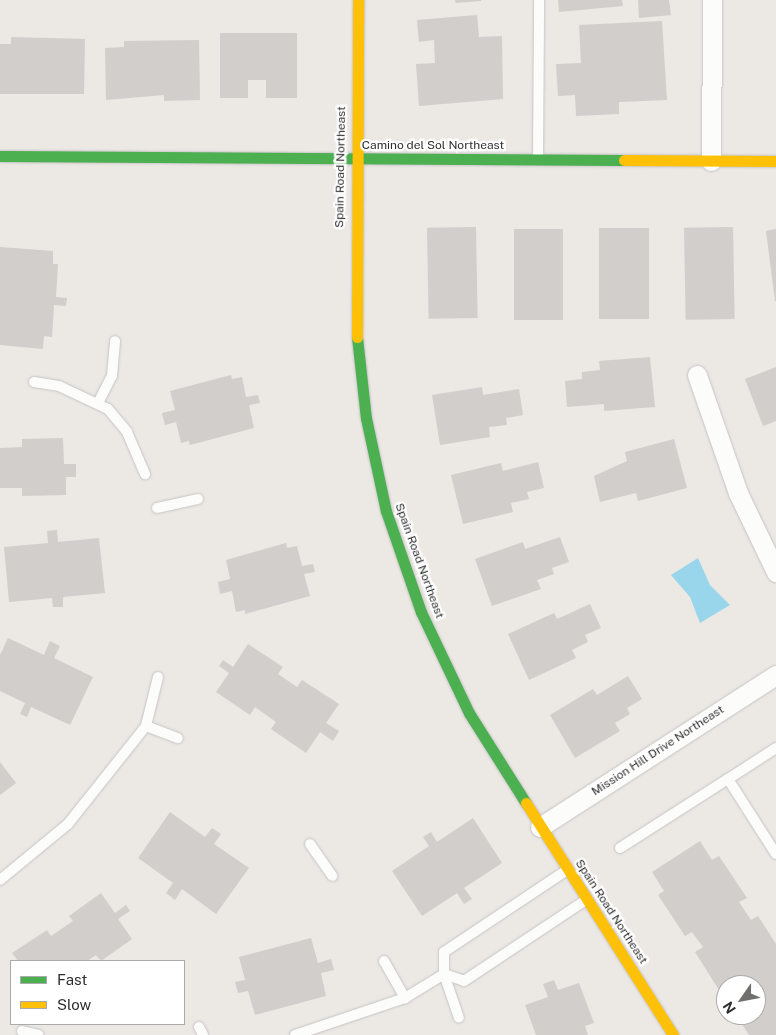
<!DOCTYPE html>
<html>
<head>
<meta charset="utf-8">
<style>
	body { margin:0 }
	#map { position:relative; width:776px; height:1035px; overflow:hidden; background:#ece8e4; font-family:"Public Sans",sans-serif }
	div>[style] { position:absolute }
	.water>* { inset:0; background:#99d6ec }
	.building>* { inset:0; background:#d1cecb; transform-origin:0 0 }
	.roads { filter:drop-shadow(0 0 1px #c5c4c5) drop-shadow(0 0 1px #c5c4c5) }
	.lane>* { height:10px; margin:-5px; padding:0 5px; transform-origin:5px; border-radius:5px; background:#fcfcfb }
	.street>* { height:19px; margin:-9.5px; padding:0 9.5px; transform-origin:9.5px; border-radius:9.5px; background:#fcfcfb }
	.fast>* { height:11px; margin:-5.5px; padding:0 5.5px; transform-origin:5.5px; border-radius:5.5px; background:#4caf50 }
	.slow>* { height:11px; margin:-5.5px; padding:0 5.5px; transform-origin:5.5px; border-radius:5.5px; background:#ffc107 }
	span { translate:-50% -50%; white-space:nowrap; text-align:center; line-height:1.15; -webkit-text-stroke:4.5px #fff; paint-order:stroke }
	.street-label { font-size:12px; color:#2e2e2e }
	.legend { position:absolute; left:10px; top:960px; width:175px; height:65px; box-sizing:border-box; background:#fff; border:1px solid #ababab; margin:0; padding:6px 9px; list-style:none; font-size:15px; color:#2e2e2e }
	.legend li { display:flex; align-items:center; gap:10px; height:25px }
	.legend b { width:25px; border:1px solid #ababab }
	.north { position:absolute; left:716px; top:975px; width:50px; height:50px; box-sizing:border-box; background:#fff; border:1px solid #ababab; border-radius:50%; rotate:237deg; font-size:14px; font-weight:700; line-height:20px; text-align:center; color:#2e2e2e }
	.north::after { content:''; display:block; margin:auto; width:18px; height:22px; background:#706f6e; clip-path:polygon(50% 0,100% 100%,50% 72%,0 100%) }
</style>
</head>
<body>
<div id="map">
	<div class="water">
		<i style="clip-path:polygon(698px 558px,710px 585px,730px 605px,700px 623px,690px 597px,671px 575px)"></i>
	</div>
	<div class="building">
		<i style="clip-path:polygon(455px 0,481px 0,481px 1px,456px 3px)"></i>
		<i style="clip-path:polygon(558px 0,622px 0,623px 6px,559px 12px)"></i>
		<i style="clip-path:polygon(638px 0,669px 0,671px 15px,639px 18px)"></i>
		<i style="clip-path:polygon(477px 15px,479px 37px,502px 36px,503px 99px,419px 106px,416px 64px,435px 63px,434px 40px,419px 42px,417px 20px)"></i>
		<i style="clip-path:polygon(662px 21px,667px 100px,619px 102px,619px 114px,576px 116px,575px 95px,558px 96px,556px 64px,581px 63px,579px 25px)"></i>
		<i style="clip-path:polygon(220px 33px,297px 33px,297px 98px,266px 98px,266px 80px,248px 80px,248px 98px,220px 98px)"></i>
		<i style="clip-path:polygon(11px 37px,85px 39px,84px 94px,0 94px,0 44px,11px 44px)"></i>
		<i style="clip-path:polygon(199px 40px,200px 100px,164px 101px,164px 95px,106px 100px,105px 48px,124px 47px,124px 41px)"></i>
		<i style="left:476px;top:227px;width:91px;height:49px;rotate:89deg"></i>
		<i style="left:733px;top:227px;width:92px;height:49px;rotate:89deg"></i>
		<i style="left:599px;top:228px;width:50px;height:91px"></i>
		<i style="left:514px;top:229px;width:49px;height:91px"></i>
		<i style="clip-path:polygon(776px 229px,776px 301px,775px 301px,766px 231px)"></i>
		<i style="clip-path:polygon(0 247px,53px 251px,53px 264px,58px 264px,56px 297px,67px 298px,66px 306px,54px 305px,52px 337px,44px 336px,43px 349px,0 345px)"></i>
		<i style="clip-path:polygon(650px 357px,655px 407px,604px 411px,604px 404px,567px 407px,565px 381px,582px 379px,582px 372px,600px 370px,599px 361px)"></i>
		<i style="clip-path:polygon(776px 367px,776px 421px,763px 426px,745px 379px)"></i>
		<i style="clip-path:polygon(231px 375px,232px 379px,242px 377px,246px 397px,258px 395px,260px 403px,249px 405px,254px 428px,190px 445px,189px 441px,181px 443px,176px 422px,165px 425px,162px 413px,175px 410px,170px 391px)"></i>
		<i style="clip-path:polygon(482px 387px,483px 395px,519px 389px,523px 415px,506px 418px,507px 425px,489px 427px,490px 437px,440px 445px,432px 395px)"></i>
		<i style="clip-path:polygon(63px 438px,64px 464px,76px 464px,76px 477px,66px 477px,66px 495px,22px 496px,22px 488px,0 488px,0 448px,22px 447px,22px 439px)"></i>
		<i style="clip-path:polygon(674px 439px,687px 488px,638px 501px,636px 493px,600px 502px,594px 476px,627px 461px,625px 452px)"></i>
		<i style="clip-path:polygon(538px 462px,544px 488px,527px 492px,529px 499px,511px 503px,513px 512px,463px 524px,451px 475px,501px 463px,503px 471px)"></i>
		<i style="clip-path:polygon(57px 530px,58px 542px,99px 538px,105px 593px,63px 597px,63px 607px,53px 607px,52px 598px,9px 602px,4px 547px,48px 543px,47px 531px)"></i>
		<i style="clip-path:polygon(560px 537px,569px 562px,552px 568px,554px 574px,537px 580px,541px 589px,492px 606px,475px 559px,523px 542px,525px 549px)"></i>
		<i style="clip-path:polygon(286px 543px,287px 548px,297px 546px,302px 566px,313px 564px,315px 572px,304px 574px,310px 596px,245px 614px,245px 610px,236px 612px,232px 591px,220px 594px,218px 582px,230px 579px,226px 560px)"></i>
		<i style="clip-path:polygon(590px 604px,601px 628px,585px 635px,588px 642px,572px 650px,576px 658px,529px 680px,508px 634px,554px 613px,557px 619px)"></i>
		<i style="clip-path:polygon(8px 638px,44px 655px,50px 641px,60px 646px,54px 658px,93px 677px,70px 725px,31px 707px,27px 717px,20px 714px,25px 703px,0 691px,0 655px)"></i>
		<i style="clip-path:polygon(248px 644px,283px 667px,278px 674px,297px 687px,302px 680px,339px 704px,326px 723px,339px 731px,333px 741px,320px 732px,306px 753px,271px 729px,276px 722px,255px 707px,250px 715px,216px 692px,229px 673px,219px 666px,223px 660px,233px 667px)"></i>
		<i style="clip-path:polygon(628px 676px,642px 699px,627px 708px,630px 714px,615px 723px,620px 731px,575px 758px,550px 715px,593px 689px,597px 695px)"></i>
		<i style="clip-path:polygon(0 762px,16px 783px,0 795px)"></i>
		<i style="clip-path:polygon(170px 812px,205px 837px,212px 828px,221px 834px,214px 844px,249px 868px,216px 914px,182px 889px,175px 900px,166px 893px,173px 883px,138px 858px)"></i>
		<i style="clip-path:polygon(473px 818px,502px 863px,464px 888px,472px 899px,464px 904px,457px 893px,422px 916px,392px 871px,429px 846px,423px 837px,431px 832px,437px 842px)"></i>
		<i style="clip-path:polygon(700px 841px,712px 860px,719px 856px,747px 898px,739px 902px,751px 920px,758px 916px,776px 944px,776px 1035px,749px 1035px,736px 1015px,756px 1015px,756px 985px,726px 985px,724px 998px,695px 952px,703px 947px,692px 932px,685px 936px,658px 895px,664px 891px,652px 872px)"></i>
		<i style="clip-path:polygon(101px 893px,115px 913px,126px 905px,130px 911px,118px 919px,132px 939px,101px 961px,96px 955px,87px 961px,18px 961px,12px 953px,47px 930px,51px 936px,73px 921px,69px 916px)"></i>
		<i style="clip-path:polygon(311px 938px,318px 963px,331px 959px,334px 970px,321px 973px,326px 996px,255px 1015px,248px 991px,238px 993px,235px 982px,245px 980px,239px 957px)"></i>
		<i style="clip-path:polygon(554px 980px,558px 990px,579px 983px,594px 1023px,585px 1026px,588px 1035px,536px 1035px,525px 1005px,548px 997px,543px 984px)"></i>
	</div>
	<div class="roads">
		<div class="lane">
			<i style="left:538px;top:159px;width:159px;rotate:-89.6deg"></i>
			<i style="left:34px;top:382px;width:25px;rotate:9deg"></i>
			<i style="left:59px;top:386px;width:54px;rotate:25.1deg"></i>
			<i style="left:108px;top:409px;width:30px;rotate:50deg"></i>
			<i style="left:127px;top:432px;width:46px;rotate:66.8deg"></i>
			<i style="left:98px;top:403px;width:30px;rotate:-63deg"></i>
			<i style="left:112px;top:376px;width:35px;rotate:-85deg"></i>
			<i style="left:157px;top:508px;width:42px;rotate:-12.4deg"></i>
			<i style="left:158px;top:677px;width:50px;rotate:103.8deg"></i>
			<i style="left:146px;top:726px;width:34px;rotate:21deg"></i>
			<i style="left:776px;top:748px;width:57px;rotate:147.1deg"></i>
			<i style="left:728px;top:779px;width:89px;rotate:57.4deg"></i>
			<i style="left:310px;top:844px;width:39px;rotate:55deg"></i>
			<i style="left:620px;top:848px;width:128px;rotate:-32.6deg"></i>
			<i style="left:567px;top:870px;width:148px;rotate:146.3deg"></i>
			<i style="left:444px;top:952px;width:22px;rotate:90deg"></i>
			<i style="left:444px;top:974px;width:21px;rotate:19deg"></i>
			<i style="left:464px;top:981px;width:146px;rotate:-33.6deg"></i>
			<i style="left:0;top:880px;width:88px;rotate:-39.5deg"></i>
			<i style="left:68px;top:824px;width:125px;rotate:-51.5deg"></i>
			<i style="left:384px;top:961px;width:43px;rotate:60.4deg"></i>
			<i style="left:199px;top:1027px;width:9px;rotate:63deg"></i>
			<i style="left:22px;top:1031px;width:17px;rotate:13deg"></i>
			<i style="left:295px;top:1035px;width:116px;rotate:-18.6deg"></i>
			<i style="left:405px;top:998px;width:46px;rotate:-31.6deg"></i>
			<i style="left:444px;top:974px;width:46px;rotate:71.2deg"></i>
		</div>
		<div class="street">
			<i style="left:711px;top:161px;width:161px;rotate:-89.6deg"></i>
			<i style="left:697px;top:375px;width:125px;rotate:70.8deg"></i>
			<i style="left:738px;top:493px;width:88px;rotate:64.3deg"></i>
			<i style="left:540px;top:827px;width:281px;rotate:-32.8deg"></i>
		</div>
		<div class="fast">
			<i style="left:0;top:156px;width:624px;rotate:0.37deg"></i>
			<i style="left:357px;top:337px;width:81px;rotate:83.7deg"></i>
			<i style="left:366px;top:418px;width:95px;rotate:77.9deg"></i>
			<i style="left:386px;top:511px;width:107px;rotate:70.9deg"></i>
			<i style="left:421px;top:612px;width:112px;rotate:64.6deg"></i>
			<i style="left:469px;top:713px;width:107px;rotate:57.7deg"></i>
		</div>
		<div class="slow">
			<i style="left:624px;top:160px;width:152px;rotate:0.4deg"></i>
			<i style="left:357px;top:337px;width:337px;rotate:-89.8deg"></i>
			<i style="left:526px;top:803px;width:275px;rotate:57.6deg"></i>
		</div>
	</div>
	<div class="street-label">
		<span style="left:433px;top:146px">Camino del Sol Northeast</span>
		<span style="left:341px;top:167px;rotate:-89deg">Spain Road Northeast</span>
		<span style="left:419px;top:561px;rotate:70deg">Spain Road Northeast</span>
		<span style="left:658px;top:751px;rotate:-33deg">Mission Hill Drive Northeast</span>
		<span style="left:611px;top:912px;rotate:57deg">Spain Road Northeast</span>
	</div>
	<ul class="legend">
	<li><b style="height:6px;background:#4caf50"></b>Fast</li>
	<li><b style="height:6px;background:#ffc107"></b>Slow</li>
	</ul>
	<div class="north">N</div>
</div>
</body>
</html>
